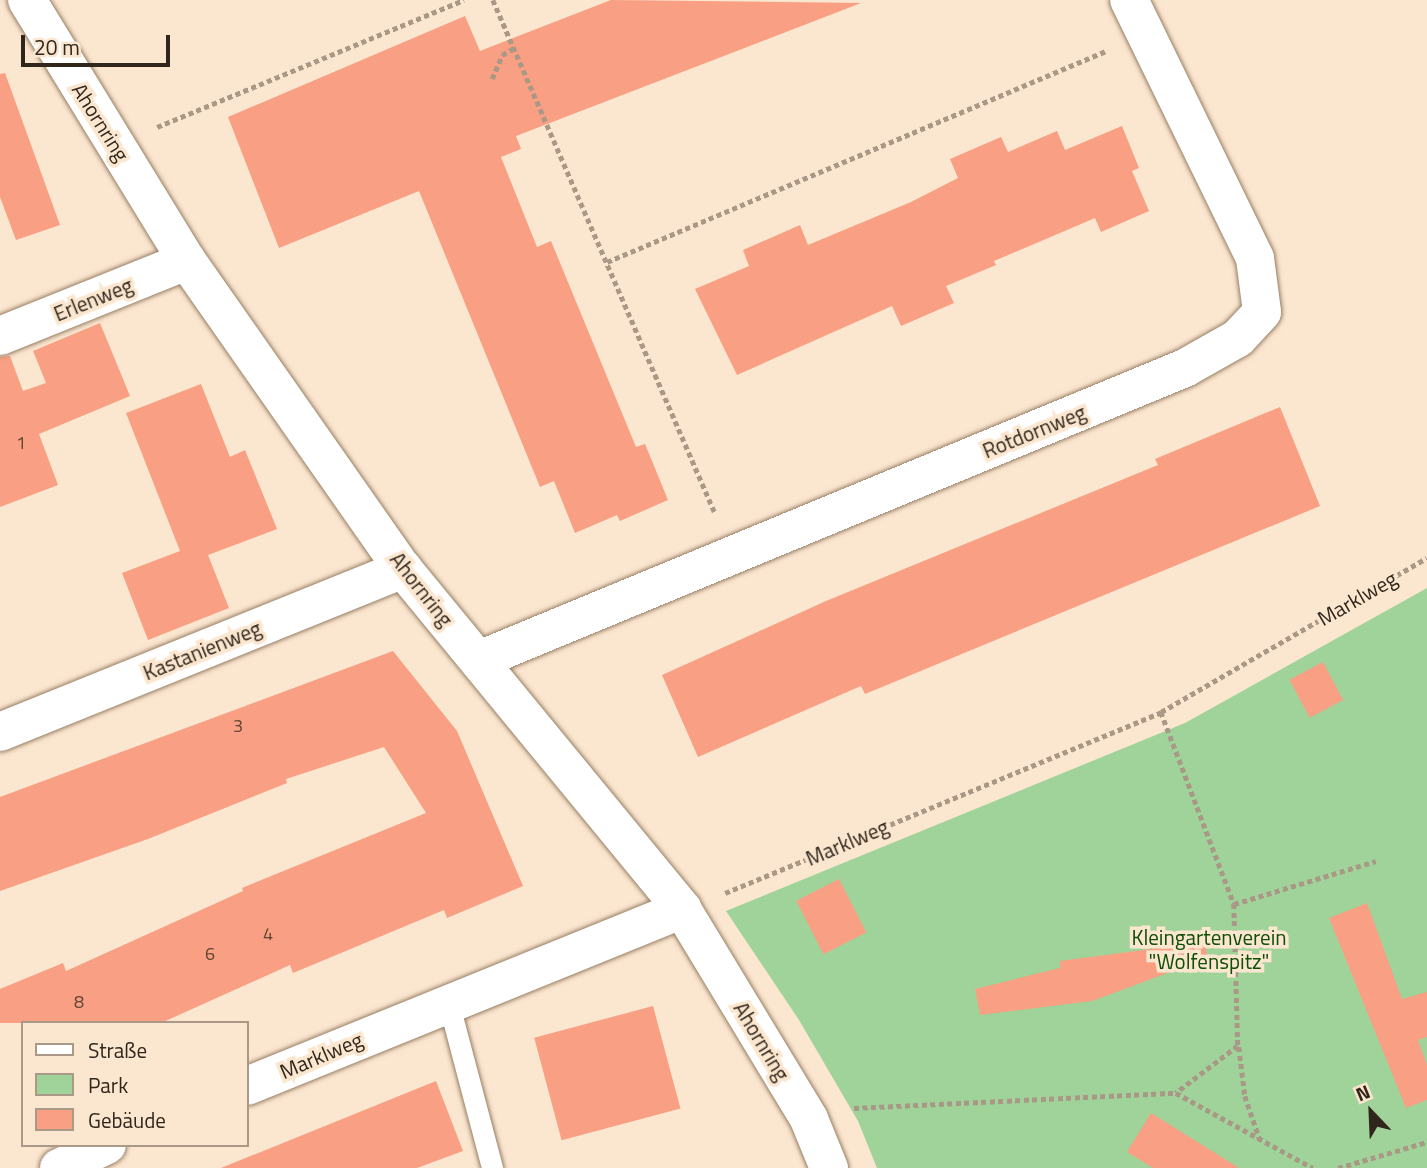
<!DOCTYPE html>
<html>
<head>
<meta charset="utf-8">
<style>
	body { margin:0 }
	#map { position:relative; width:1427px; height:1168px; overflow:hidden; background:#fbe6cf; font-family:"Titillium Web",sans-serif }
	div>[style] { position:absolute }
	.green>* { inset:0; background:#a0d399 }
	.building>* { inset:0; background:#f99f83; transform-origin:0 0 }
	.path>* { height:4.5px; margin-top:-2.25px; transform-origin:0; background:repeating-linear-gradient(90deg,#a99886 0 5px,transparent 0 8.5px) }
	.roads { filter:drop-shadow(0 0 2px #977f65) drop-shadow(0 0 2px #977f65) }
	.service>* { height:21px; margin:-10.5px; padding:0 10.5px; transform-origin:10.5px; border-radius:10.5px; background:#fff }
	.minor>* { height:38px; margin:-19px; padding:0 19px; transform-origin:19px; border-radius:19px; background:#fff }
	span { translate:-50% -50%; white-space:nowrap; text-align:center; line-height:1.15; -webkit-text-stroke:7px #fbe6cf; paint-order:stroke }
	.number-label { font-size:18px; color:#624435 }
	.number-label span { -webkit-text-stroke-width:0 }
	.street-label { font-size:21px; color:#30261b }
	.park-label { font-size:21px; color:#0f4e07 }
	.legend { position:absolute; left:21px; top:1021px; width:228px; height:126px; box-sizing:border-box; background:#fbe6cf; border:2px solid #aa9987; margin:0; padding:9px 12px; list-style:none; font-size:21px; color:#30261b }
	.legend li { display:flex; align-items:center; gap:14px; height:35px }
	.legend b { width:35px; border:2px solid #aa9987 }
	.north { position:absolute; left:1336px; top:1077px; width:70px; height:70px; -webkit-text-stroke:5px #fbe6cf; paint-order:stroke; rotate:337deg; font-size:19px; font-weight:700; line-height:28px; text-align:center; color:#30261b }
	.north::after { content:''; display:block; margin:auto; width:24px; height:32px; background:#30261b; clip-path:polygon(50% 0,100% 100%,50% 72%,0 100%) }
	.scale { position:absolute; left:21px; top:35px; width:149px; height:32px; box-sizing:border-box; border:4px solid #30261b; border-top:0; padding-left:9px; font-size:21px; line-height:24px; white-space:nowrap; color:#30261b; -webkit-text-stroke:5px #fbe6cf; paint-order:stroke }
</style>
</head>
<body>
<div id="map">
	<div class="green">
		<i style="clip-path:polygon(1427px 588px,1427px 1168px,877px 1168px,858px 1121px,799px 1020px,726px 911px,1185px 723px)"></i>
	</div>
	<div class="building">
		<i style="clip-path:polygon(611px 0,861px 3px,516px 136px,521px 149px,501px 157px,537px 247px,551px 241px,636px 447px,645px 444px,668px 500px,620px 521px,617px 515px,575px 533px,554px 481px,540px 487px,419px 191px,279px 248px,228px 117px,465px 16px,480px 51px)"></i>
		<i style="clip-path:polygon(5px 73px,60px 225px,16px 240px,0 197px,0 74px)"></i>
		<i style="clip-path:polygon(1122px 126px,1139px 168px,1132px 171px,1149px 211px,1101px 232px,1095px 218px,994px 261px,996px 265px,946px 286px,954px 303px,901px 326px,892px 306px,737px 375px,695px 289px,749px 266px,743px 250px,800px 225px,808px 245px,911px 202px,958px 178px,950px 159px,1001px 137px,1008px 152px,1057px 131px,1065px 150px)"></i>
		<i style="clip-path:polygon(100px 323px,130px 396px,39px 434px,58px 485px,0 507px,0 357px,10px 356px,23px 391px,46px 383px,33px 351px)"></i>
		<i style="clip-path:polygon(201px 384px,230px 457px,245px 450px,277px 529px,208px 555px,229px 608px,148px 640px,122px 573px,180px 551px,126px 413px)"></i>
		<i style="clip-path:polygon(1280px 407px,1320px 506px,865px 694px,861px 686px,698px 757px,662px 675px,826px 601px,1158px 465px,1155px 459px)"></i>
		<i style="clip-path:polygon(393px 651px,457px 731px,523px 886px,447px 918px,444px 910px,293px 973px,290px 965px,161px 1023px,0 1023px,0 989px,63px 963px,66px 971px,243px 891px,242px 888px,426px 813px,384px 747px,286px 779px,287px 783px,148px 839px,0 891px,0 797px)"></i>
		<i style="left:1323px;top:662px;width:43px;height:38px;rotate:62deg"></i>
		<i style="left:839px;top:879px;width:60px;height:48px;rotate:63deg"></i>
		<i style="clip-path:polygon(1367px 903px,1402px 999px,1427px 992px,1427px 1037px,1418px 1040px,1427px 1065px,1427px 1100px,1406px 1108px,1329px 918px)"></i>
		<i style="clip-path:polygon(1204px 942px,1208px 958px,1092px 1001px,980px 1015px,975px 989px,1060px 968px,1060px 961px)"></i>
		<i style="left:653px;top:1006px;width:106px;height:123px;rotate:75deg"></i>
		<i style="clip-path:polygon(436px 1081px,463px 1151px,417px 1168px,221px 1168px)"></i>
		<i style="clip-path:polygon(1151px 1113px,1239px 1168px,1153px 1168px,1127px 1152px)"></i>
	</div>
	<div class="path">
		<i style="left:493px;top:0;width:559px;rotate:66.6deg"></i>
		<i style="left:492px;top:79px;width:26px;rotate:-67deg"></i>
		<i style="left:502px;top:55px;width:14px;rotate:-30deg"></i>
		<i style="left:157px;top:127px;width:332px;rotate:-22.5deg"></i>
		<i style="left:607px;top:262px;width:542px;rotate:-22.92deg"></i>
		<i style="left:1161px;top:712px;width:205px;rotate:69.2deg"></i>
		<i style="left:1234px;top:904px;width:142px;rotate:88.4deg"></i>
		<i style="left:1238px;top:1046px;width:78px;rotate:142.8deg"></i>
		<i style="left:725px;top:893px;width:472px;rotate:-22.5deg"></i>
		<i style="left:1161px;top:712px;width:307px;rotate:-30.1deg"></i>
		<i style="left:1234px;top:904px;width:148px;rotate:-16.8deg"></i>
		<i style="left:1239px;top:1047px;width:49px;rotate:83deg"></i>
		<i style="left:1245px;top:1096px;width:46px;rotate:71.2deg"></i>
		<i style="left:854px;top:1108px;width:322px;rotate:-2.7deg"></i>
		<i style="left:1176px;top:1093px;width:156px;rotate:28.7deg"></i>
		<i style="left:1338px;top:1168px;width:93px;rotate:-16.3deg"></i>
	</div>
	<div class="roads">
		<div class="service">
			<i style="left:448px;top:1001px;width:173px;rotate:75.2deg"></i>
		</div>
		<div class="minor">
			<i style="left:27px;top:0;width:306px;rotate:58.5deg"></i>
			<i style="left:187px;top:261px;width:376px;rotate:55deg"></i>
			<i style="left:403px;top:569px;width:440px;rotate:50.6deg"></i>
			<i style="left:682px;top:909px;width:245px;rotate:58.8deg"></i>
			<i style="left:809px;top:1119px;width:53px;rotate:67.8deg"></i>
			<i style="left:0;top:336px;width:201px;rotate:-21.9deg"></i>
			<i style="left:479px;top:660px;width:764px;rotate:-22.47deg"></i>
			<i style="left:1185px;top:368px;width:61px;rotate:-29.5deg"></i>
			<i style="left:1238px;top:338px;width:35px;rotate:-47deg"></i>
			<i style="left:1262px;top:312px;width:54px;rotate:-97.4deg"></i>
			<i style="left:1255px;top:258px;width:287px;rotate:-116deg"></i>
			<i style="left:0;top:732px;width:435px;rotate:-22deg"></i>
			<i style="left:247px;top:1086px;width:470px;rotate:-22.1deg"></i>
			<i style="left:59px;top:1168px;width:53px;rotate:-25.6deg"></i>
		</div>
	</div>
	<div class="number-label">
		<span style="left:21px;top:443px">1</span>
		<span style="left:238px;top:726px">3</span>
		<span style="left:268px;top:934px">4</span>
		<span style="left:210px;top:954px">6</span>
		<span style="left:79px;top:1002px">8</span>
	</div>
	<div class="street-label">
		<span style="left:101px;top:122px;rotate:58deg">Ahornring</span>
		<span style="left:93px;top:299px;rotate:-22deg">Erlenweg</span>
		<span style="left:1034px;top:431px;rotate:-22deg">Rotdornweg</span>
		<span style="left:422px;top:589px;rotate:52deg">Ahornring</span>
		<span style="left:1357px;top:598px;rotate:-30deg">Marklweg</span>
		<span style="left:202px;top:650px;rotate:-22deg">Kastanienweg</span>
		<span style="left:847px;top:842px;rotate:-23deg">Marklweg</span>
		<span style="left:762px;top:1041px;rotate:59deg">Ahornring</span>
		<span style="left:321px;top:1055px;rotate:-23deg">Marklweg</span>
	</div>
	<div class="park-label">
		<span style="left:1209px;top:949px">Kleingartenverein<br>"Wolfenspitz"</span>
	</div>
	<ul class="legend">
	<li><b style="height:9px;background:#fff"></b>Straße</li>
	<li><b style="height:19px;background:#a0d399"></b>Park</li>
	<li><b style="height:19px;background:#f99f83"></b>Gebäude</li>
	</ul>
	<div class="north">N</div>
	<div class="scale">20 m</div>
</div>
</body>
</html>
